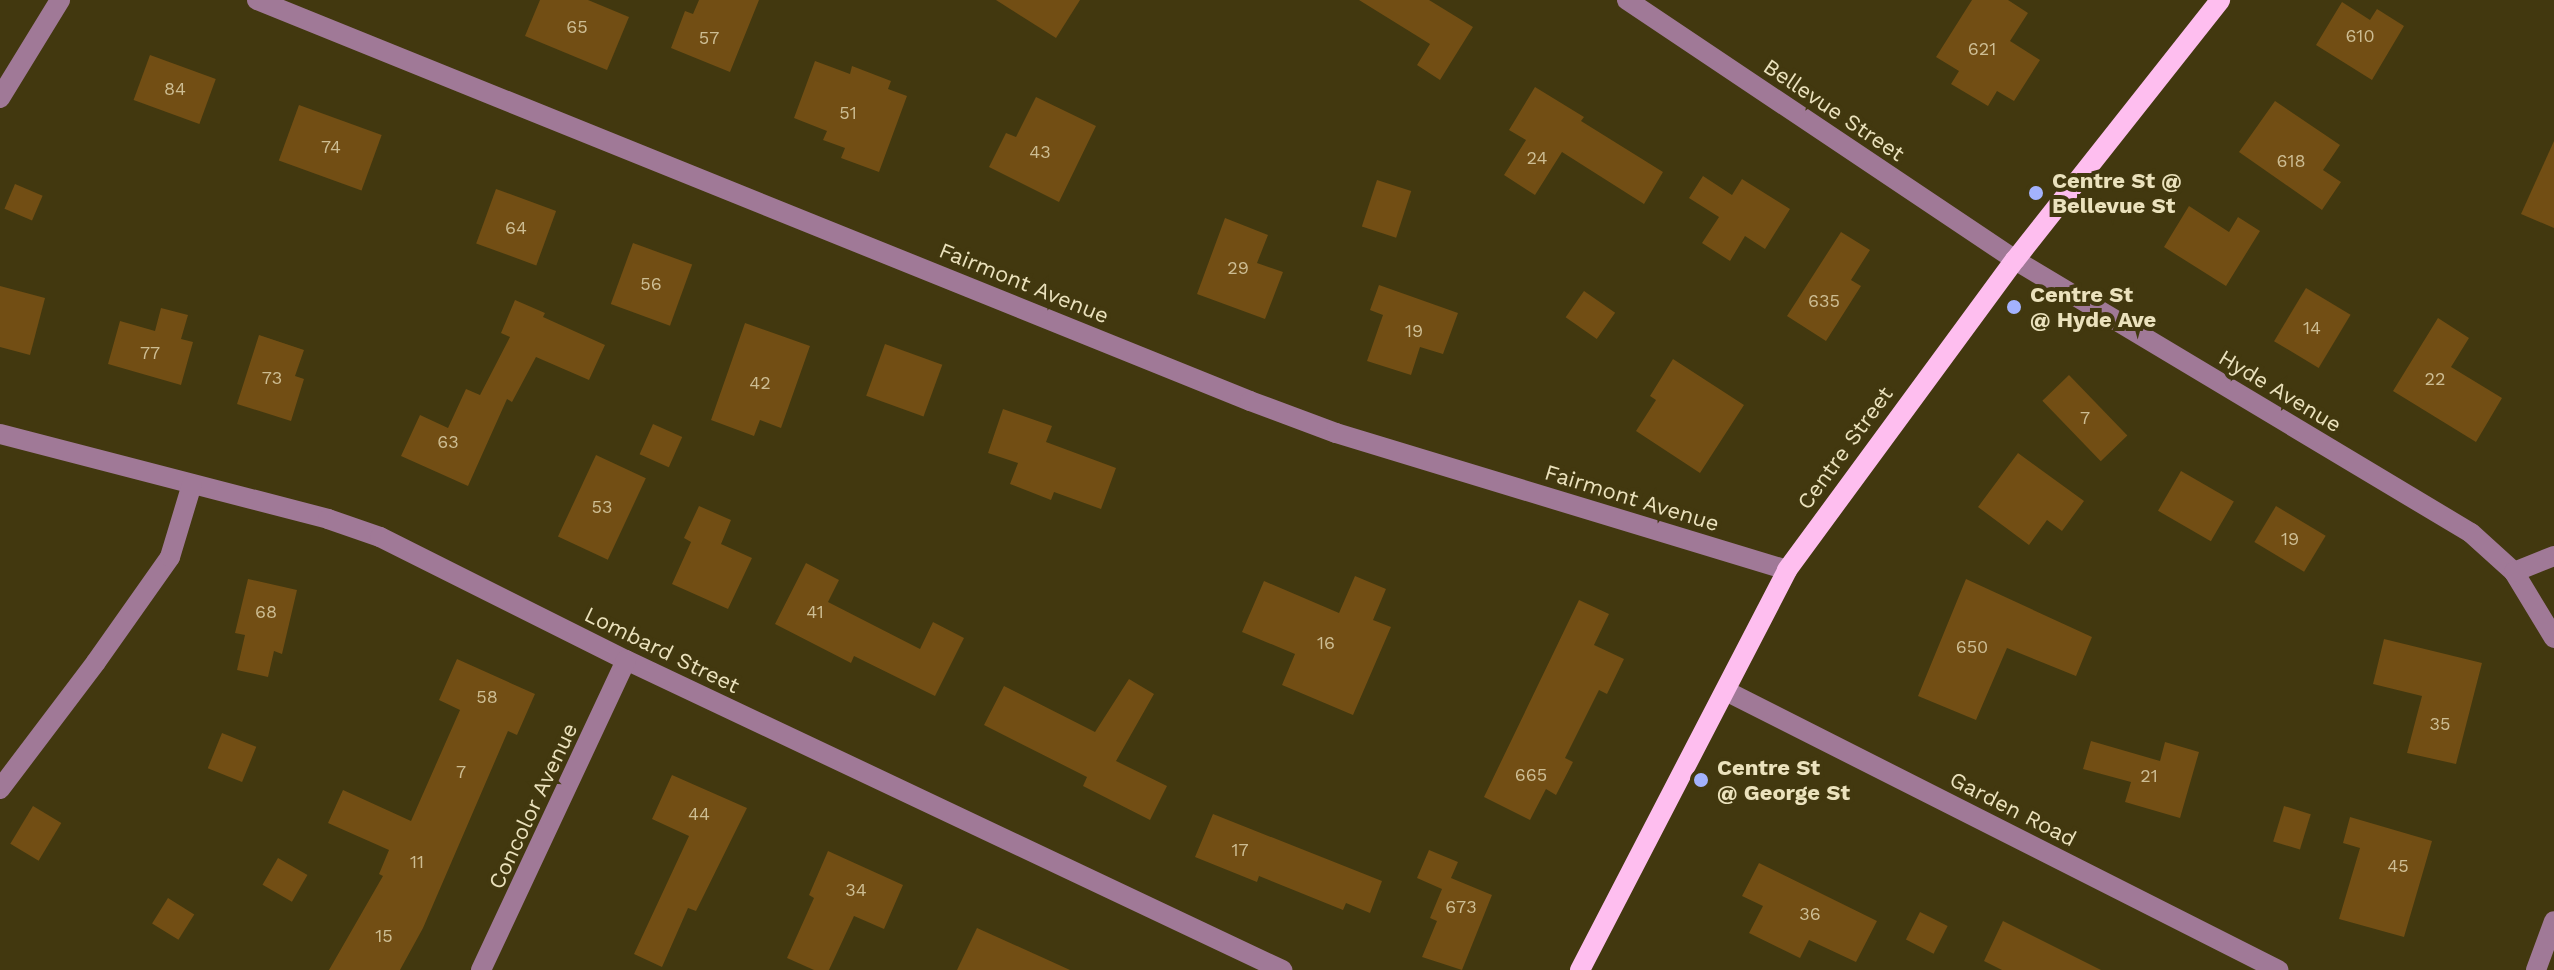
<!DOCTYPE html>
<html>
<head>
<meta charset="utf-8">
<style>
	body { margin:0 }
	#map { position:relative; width:2554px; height:970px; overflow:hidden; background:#42380f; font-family:"Work Sans",sans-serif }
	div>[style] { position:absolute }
	.building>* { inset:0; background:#724e14; transform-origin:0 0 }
	.minor>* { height:20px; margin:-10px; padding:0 10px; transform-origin:10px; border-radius:10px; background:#a07997 }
	.major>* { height:20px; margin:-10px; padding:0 10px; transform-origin:10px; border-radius:10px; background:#febeef }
	.dots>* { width:22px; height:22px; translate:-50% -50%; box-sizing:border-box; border:4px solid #42380f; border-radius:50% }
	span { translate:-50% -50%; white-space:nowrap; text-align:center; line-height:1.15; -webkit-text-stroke:8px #42380f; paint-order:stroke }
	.number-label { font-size:18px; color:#cdbd93 }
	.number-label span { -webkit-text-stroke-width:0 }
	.street-label { font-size:22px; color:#ebe2bd }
	.poi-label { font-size:22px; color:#ebe2bd; font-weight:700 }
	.left { translate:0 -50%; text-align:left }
</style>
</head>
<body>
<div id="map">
	<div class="building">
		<i style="clip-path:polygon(540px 0,588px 0,629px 17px,607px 70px,525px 36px)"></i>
		<i style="clip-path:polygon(699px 0,759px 0,730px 72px,671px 48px,685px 11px,693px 14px)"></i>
		<i style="clip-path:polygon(996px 0,1080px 0,1056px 38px)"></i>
		<i style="clip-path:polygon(1359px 0,1429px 0,1473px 27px,1440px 80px,1417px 65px,1430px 44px)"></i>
		<i style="clip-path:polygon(1972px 0,2008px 0,2028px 13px,2010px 41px,2040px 60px,2014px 101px,1997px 91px,1988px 106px,1951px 84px,1959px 71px,1936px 57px)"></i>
		<i style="clip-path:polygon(2342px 2px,2370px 20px,2377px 9px,2404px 26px,2372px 80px,2316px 45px)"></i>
		<i style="left:150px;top:55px;width:70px;height:48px;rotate:20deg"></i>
		<i style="clip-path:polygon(815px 61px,850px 74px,852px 66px,891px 81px,888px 89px,907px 96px,879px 172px,841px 158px,845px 148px,823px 140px,827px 131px,794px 118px)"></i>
		<i style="clip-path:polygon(1535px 87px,1584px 117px,1581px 121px,1663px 172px,1644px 204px,1562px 152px,1535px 195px,1504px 175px,1526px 140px,1509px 130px)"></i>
		<i style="clip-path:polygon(1036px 97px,1096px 126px,1059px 202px,989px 167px,1006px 133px,1016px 137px)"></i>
		<i style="clip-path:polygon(2275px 101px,2340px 145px,2323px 170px,2341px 182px,2322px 210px,2239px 152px)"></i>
		<i style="left:299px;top:105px;width:88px;height:59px;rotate:20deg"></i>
		<i style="clip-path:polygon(2554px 141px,2554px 228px,2521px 214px)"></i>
		<i style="clip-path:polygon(1703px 176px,1732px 195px,1742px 179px,1790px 209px,1765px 249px,1745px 236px,1730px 261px,1702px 243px,1719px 217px,1689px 198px)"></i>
		<i style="left:1377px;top:180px;width:36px;height:49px;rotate:18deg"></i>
		<i style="left:15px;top:184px;width:30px;height:27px;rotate:23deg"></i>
		<i style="left:496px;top:189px;width:64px;height:58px;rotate:20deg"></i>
		<i style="clip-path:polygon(2189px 206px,2229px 232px,2238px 217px,2260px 231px,2226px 286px,2164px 247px)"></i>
		<i style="clip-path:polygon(1225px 218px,1268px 235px,1257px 263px,1283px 272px,1265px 319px,1197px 294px)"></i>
		<i style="clip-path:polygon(1841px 232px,1870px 250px,1851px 280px,1861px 286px,1826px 341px,1787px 316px)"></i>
		<i style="left:633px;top:243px;width:63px;height:65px;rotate:20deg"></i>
		<i style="clip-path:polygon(1379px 285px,1458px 313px,1443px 354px,1420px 347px,1411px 375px,1367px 361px,1383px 315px,1370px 310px)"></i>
		<i style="clip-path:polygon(0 286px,45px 298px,30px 355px,0 347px)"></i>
		<i style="left:2306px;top:288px;width:52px;height:62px;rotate:31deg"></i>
		<i style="left:1584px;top:291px;width:38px;height:32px;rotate:35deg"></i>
		<i style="clip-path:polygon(515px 300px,545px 313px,543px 317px,605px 345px,589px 380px,536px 357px,512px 402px,507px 399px,468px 486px,401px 456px,420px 415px,448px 428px,466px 389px,480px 395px,510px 337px,501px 333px)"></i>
		<i style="clip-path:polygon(161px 308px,188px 315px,181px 339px,193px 342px,181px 385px,108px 364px,120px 321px,155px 331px)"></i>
		<i style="clip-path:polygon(2438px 318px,2469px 338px,2451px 367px,2502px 398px,2476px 442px,2393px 391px)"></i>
		<i style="clip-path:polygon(745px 323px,810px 346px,781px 428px,760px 420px,754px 436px,711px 420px)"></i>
		<i style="clip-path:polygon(259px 335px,304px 350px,295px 376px,304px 379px,291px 421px,237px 404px)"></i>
		<i style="left:885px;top:344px;width:61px;height:55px;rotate:20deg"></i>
		<i style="clip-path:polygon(1673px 359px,1744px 405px,1700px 473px,1636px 431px,1656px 400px,1650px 396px)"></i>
		<i style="left:2069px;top:375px;width:84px;height:37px;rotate:46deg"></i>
		<i style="clip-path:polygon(1003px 409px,1052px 426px,1046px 442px,1116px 468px,1101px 509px,1054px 492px,1051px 500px,1010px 484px,1018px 463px,988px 453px)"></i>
		<i style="left:653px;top:424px;width:32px;height:33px;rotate:24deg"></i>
		<i style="clip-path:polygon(2018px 453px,2084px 501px,2062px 531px,2047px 520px,2029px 545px,1978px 507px)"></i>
		<i style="left:596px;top:455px;width:55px;height:90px;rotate:25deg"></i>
		<i style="left:2181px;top:471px;width:61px;height:46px;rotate:30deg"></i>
		<i style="clip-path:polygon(699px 506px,731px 520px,721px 544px,752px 558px,728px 609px,672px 584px,691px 542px,684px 538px)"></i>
		<i style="left:2276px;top:506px;width:58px;height:42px;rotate:31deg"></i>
		<i style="clip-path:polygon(806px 563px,839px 580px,828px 602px,920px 649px,933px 622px,964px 638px,935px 696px,854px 656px,851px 663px,775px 624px)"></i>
		<i style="clip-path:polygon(1355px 576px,1386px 589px,1373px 620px,1391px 627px,1353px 715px,1282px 685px,1295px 654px,1242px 632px,1264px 581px,1339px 613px)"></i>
		<i style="clip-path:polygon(248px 579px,297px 590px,282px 654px,274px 651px,268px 677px,237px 670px,245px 635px,235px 633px)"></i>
		<i style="clip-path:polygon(1966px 579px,2092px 637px,2076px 676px,2007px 648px,1976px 720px,1918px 696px)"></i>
		<i style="clip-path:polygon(1579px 600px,1609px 614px,1594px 645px,1624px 659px,1607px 694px,1599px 690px,1565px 758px,1573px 762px,1556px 795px,1546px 789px,1530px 820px,1484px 797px)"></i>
		<i style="clip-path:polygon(2384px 639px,2482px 663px,2456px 764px,2407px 753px,2422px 696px,2373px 684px)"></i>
		<i style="clip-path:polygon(457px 659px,535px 694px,517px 735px,508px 731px,423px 928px,400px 970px,329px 970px,383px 876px,379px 874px,389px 850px,328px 823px,343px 790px,411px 821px,460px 710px,439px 700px)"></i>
		<i style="clip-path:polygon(1129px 679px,1154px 694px,1116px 761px,1167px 786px,1150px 820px,1083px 786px,1087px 777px,984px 725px,1004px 686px,1095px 732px)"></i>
		<i style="left:222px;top:733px;width:37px;height:38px;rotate:22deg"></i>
		<i style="clip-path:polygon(2091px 741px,2160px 761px,2165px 742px,2199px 752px,2180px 818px,2125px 802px,2131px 782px,2083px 769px)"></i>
		<i style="clip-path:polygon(672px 775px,747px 808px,696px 911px,688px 908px,662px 967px,634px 954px,689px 836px,652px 819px)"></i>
		<i style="left:33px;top:806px;width:33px;height:44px;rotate:31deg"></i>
		<i style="left:2284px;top:806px;width:28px;height:37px;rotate:17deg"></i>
		<i style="clip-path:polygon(1213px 814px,1382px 881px,1370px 913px,1346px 903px,1343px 910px,1259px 876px,1257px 882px,1195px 857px)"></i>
		<i style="clip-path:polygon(2350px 817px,2432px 841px,2404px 937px,2339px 919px,2360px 848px,2343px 843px)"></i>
		<i style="clip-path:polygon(1429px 850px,1458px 862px,1451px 878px,1492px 895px,1462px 970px,1422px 957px,1437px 921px,1430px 918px,1442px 889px,1417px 878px)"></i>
		<i style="clip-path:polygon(828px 851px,903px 885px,884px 929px,854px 916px,829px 970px,814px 970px,787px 958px,814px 898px,809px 895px)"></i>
		<i style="left:278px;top:858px;width:34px;height:31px;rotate:30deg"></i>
		<i style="clip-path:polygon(1759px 863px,1877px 921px,1856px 962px,1809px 940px,1800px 958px,1749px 933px,1763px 906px,1742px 896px)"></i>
		<i style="left:168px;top:898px;width:31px;height:30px;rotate:32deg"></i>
		<i style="left:1920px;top:912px;width:31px;height:31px;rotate:27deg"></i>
		<i style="clip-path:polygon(2003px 921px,2101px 970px,2002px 970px,1984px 961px)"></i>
		<i style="clip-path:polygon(977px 928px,1070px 970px,957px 970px)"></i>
	</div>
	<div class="minor">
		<i style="left:257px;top:0;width:1071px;rotate:21.99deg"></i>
		<i style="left:1250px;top:401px;width:92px;rotate:20.4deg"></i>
		<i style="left:1336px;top:433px;width:471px;rotate:16.9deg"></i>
		<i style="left:1627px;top:0;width:467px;rotate:33.8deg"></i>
		<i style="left:2015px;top:260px;width:531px;rotate:30.91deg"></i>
		<i style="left:2471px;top:533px;width:58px;rotate:42.2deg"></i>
		<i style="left:2514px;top:572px;width:77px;rotate:58.8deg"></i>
		<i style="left:0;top:98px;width:115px;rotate:-58.5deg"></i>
		<i style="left:0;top:434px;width:339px;rotate:14.5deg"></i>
		<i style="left:328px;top:519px;width:55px;rotate:19.1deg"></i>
		<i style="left:380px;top:537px;width:275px;rotate:26.6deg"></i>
		<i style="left:626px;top:660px;width:726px;rotate:25.29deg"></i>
		<i style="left:2514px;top:572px;width:43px;rotate:-21.8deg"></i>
		<i style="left:1726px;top:691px;width:619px;rotate:26.81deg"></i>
		<i style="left:0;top:789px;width:159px;rotate:-52.9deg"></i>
		<i style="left:96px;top:662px;width:128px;rotate:-54.8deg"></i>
		<i style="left:170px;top:557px;width:76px;rotate:-73.2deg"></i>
		<i style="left:481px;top:970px;width:342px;rotate:-64.9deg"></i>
		<i style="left:2536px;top:970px;width:52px;rotate:-69.8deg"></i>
	</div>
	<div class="major">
		<i style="left:1580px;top:970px;width:450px;rotate:-62.6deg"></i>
		<i style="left:1787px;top:570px;width:385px;rotate:-53.7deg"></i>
		<i style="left:2015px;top:260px;width:331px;rotate:-51.7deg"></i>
	</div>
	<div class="dots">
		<i style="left:2036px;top:193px;background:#a3b2fd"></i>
		<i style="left:2014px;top:307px;background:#a3b2fd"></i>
		<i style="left:1701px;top:780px;background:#a3b2fd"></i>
	</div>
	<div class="number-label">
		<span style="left:577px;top:27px">65</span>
		<span style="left:2360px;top:36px">610</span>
		<span style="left:709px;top:38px">57</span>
		<span style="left:1982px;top:49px">621</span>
		<span style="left:175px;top:89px">84</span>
		<span style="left:848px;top:113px">51</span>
		<span style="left:331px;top:147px">74</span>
		<span style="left:1040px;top:152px">43</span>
		<span style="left:1537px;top:158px">24</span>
		<span style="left:2291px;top:161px">618</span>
		<span style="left:516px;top:228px">64</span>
		<span style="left:1238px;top:268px">29</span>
		<span style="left:651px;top:284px">56</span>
		<span style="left:1824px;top:301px">635</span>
		<span style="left:2312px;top:328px">14</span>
		<span style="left:1414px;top:331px">19</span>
		<span style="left:150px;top:353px">77</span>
		<span style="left:272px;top:378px">73</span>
		<span style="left:2435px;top:379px">22</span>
		<span style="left:760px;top:383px">42</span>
		<span style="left:2085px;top:418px">7</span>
		<span style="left:448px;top:442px">63</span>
		<span style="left:602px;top:507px">53</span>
		<span style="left:2290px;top:539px">19</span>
		<span style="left:266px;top:612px">68</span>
		<span style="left:815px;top:612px">41</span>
		<span style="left:1326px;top:643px">16</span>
		<span style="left:1972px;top:647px">650</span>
		<span style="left:487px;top:697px">58</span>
		<span style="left:2440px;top:724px">35</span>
		<span style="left:461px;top:772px">7</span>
		<span style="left:1531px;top:775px">665</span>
		<span style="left:2149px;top:776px">21</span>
		<span style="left:699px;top:814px">44</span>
		<span style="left:1240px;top:850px">17</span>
		<span style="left:417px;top:862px">11</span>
		<span style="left:2398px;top:866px">45</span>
		<span style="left:856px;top:890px">34</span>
		<span style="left:1461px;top:907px">673</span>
		<span style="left:1810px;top:914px">36</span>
		<span style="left:384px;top:936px">15</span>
	</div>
	<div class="street-label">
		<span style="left:1834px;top:110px;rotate:34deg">Bellevue Street</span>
		<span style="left:1024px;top:283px;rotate:22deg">Fairmont Avenue</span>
		<span style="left:2280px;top:391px;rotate:31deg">Hyde Avenue</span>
		<span style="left:1845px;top:448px;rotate:-54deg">Centre Street</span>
		<span style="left:1632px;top:498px;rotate:17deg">Fairmont Avenue</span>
		<span style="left:662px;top:650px;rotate:26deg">Lombard Street</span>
		<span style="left:533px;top:806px;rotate:-65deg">Concolor Avenue</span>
		<span style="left:2013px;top:809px;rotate:27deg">Garden Road</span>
	</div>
	<div class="poi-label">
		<span class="left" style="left:2052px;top:193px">Centre St @<br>Bellevue St</span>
		<span class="left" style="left:2030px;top:307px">Centre St<br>@ Hyde Ave</span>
		<span class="left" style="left:1717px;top:780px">Centre St<br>@ George St</span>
	</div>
</div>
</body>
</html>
